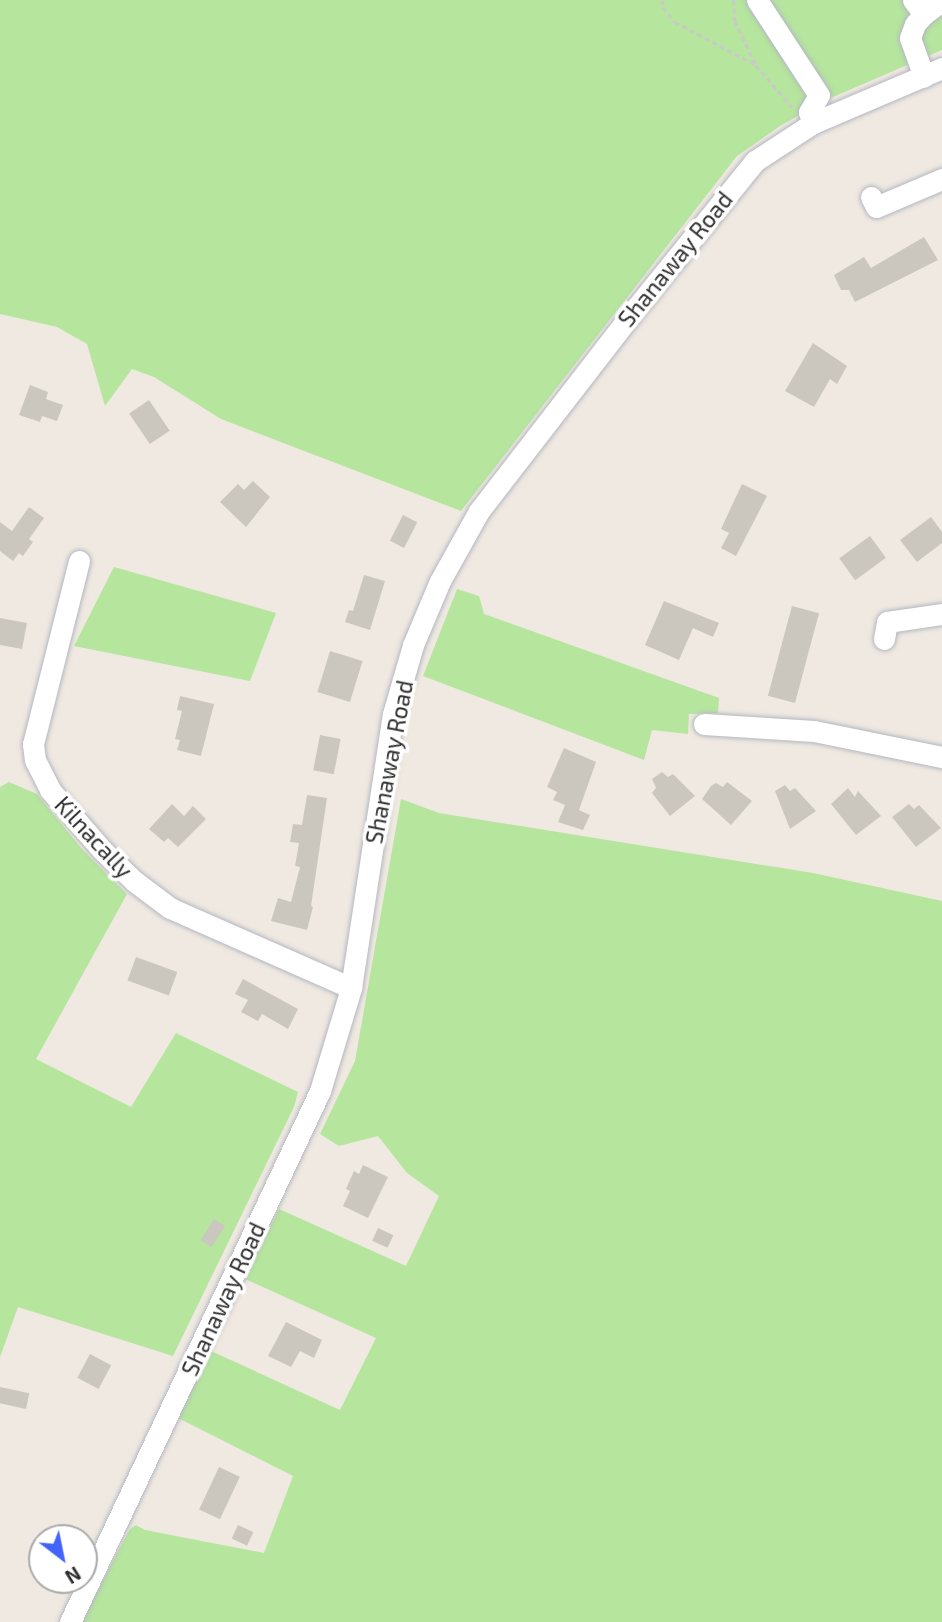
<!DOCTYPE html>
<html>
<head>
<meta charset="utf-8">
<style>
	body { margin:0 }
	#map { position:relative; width:942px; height:1622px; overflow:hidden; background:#efe9e1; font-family:"Exo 2",sans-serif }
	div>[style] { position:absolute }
	.green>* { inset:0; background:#b6e59e }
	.building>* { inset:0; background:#cbc7bf; transform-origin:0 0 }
	.path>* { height:2.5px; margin-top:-1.25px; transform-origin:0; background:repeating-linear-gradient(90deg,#c9c9c9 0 5px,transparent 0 8.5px) }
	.roads { filter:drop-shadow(0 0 2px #b4b7c1) drop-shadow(0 0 2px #b4b7c1) }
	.minor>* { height:21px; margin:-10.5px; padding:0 10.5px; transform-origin:10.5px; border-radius:10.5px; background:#fff }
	span { translate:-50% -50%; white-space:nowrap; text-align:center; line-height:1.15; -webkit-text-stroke:7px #fff; paint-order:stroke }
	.street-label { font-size:23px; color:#2e2e2e }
	.north { position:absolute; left:28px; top:1524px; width:70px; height:70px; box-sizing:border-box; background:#fff; border:2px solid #ababab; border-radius:50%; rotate:148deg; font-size:19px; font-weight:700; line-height:28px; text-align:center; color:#2e2e2e }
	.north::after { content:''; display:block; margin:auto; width:24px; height:32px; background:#4264fb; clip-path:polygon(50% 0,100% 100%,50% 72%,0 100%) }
</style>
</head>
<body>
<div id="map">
	<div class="green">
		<i style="clip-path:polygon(0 0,942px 0,942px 50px,826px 100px,780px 126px,737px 156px,461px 511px,221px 419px,154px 377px,132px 369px,105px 406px,87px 344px,57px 327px,0 314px)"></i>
		<i style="clip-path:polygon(114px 567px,276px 613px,250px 681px,74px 646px)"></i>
		<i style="clip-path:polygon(457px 589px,479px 596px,484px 614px,719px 698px,718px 713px,689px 714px,688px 734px,652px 730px,644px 760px,423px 676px)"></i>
		<i style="clip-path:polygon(9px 782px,37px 794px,81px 848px,127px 894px,36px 1059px,131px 1107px,176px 1033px,298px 1092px,294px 1107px,173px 1356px,18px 1307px,0 1357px,0 787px)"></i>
		<i style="clip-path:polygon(401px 799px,439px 813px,813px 873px,942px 901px,942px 1622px,81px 1622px,130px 1529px,136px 1525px,145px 1530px,264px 1553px,293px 1476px,178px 1418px,211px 1351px,340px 1410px,376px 1338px,245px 1279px,279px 1209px,406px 1266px,439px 1196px,407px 1173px,378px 1136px,339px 1146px,320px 1134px,355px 1061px)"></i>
	</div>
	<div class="building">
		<i style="clip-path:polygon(924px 237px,938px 260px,855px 302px,849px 290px,841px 290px,834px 275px,864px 257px,871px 268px)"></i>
		<i style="clip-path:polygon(813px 343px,847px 366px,837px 384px,830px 379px,814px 407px,785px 391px)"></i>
		<i style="clip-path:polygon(30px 385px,48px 392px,46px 399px,63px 405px,57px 421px,42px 416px,40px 422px,19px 415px)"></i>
		<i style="left:149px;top:400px;width:37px;height:24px;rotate:56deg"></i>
		<i style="clip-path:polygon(253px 481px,270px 497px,246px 527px,220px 502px,238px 484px,244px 490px)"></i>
		<i style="clip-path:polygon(742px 484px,767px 496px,736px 556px,721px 548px,729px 533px,721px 529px)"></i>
		<i style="clip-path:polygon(29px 507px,44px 518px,29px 539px,33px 542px,23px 556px,19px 553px,13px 561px,0 551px,0 522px,12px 531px)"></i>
		<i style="left:403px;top:515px;width:16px;height:29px;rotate:27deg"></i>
		<i style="clip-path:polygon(931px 517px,942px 532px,942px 543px,917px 562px,900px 540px)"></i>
		<i style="left:870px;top:536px;width:27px;height:38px;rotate:54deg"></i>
		<i style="clip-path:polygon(364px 575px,385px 581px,370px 630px,345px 622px,349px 610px,353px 611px)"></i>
		<i style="clip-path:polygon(664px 601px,719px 623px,713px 637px,693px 628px,679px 660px,645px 645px)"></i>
		<i style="left:792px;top:606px;width:28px;height:93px;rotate:15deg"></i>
		<i style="clip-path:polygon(0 618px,27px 623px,22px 649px,0 645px)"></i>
		<i style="left:330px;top:651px;width:34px;height:43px;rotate:17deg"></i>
		<i style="clip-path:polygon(180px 696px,214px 704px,201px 756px,177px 750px,180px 740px,175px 739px,182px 711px,177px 710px)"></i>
		<i style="left:320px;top:735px;width:21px;height:36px;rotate:11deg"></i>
		<i style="clip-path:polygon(564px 748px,596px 762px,579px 810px,590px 815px,583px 830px,558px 822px,565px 805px,553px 800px,557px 792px,547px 787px)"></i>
		<i style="clip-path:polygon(662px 772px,668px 777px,673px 774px,695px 796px,670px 816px,652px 793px,656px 788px,652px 779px)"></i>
		<i style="clip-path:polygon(727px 782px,752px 801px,731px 825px,702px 799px,711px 786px,716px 783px,723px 787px)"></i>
		<i style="clip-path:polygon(785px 785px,790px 791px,795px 788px,816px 811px,790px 829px,775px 791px)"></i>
		<i style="clip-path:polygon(848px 788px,855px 797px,858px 791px,881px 816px,856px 835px,831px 804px)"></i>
		<i style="clip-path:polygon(307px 795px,327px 798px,311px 906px,313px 907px,307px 930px,271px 921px,278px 898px,291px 902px,300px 867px,295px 866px,299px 843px,290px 842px,293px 824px,302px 825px)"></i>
		<i style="clip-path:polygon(172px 804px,184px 816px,193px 806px,206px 819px,178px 847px,168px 838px,164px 842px,149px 829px)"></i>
		<i style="clip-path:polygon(909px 804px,914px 809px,919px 805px,941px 828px,916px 847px,892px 817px)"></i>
		<i style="left:136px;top:957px;width:44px;height:25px;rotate:20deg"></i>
		<i style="clip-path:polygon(243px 979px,298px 1009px,288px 1029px,262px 1014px,258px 1021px,241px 1012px,248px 1000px,235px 994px)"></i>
		<i style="clip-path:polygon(363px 1165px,388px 1177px,368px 1218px,343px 1206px,350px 1191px,346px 1189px,354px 1171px,359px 1174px)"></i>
		<i style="left:214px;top:1219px;width:13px;height:25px;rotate:32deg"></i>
		<i style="left:378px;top:1228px;width:17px;height:14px;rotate:25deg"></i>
		<i style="clip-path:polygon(286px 1322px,322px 1340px,314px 1358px,300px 1351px,291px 1367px,268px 1356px)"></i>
		<i style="left:90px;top:1354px;width:24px;height:27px;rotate:28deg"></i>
		<i style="left:0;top:1387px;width:30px;height:16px;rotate:12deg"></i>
		<i style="left:219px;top:1467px;width:23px;height:47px;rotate:25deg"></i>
		<i style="left:238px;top:1525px;width:17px;height:15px;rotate:25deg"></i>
	</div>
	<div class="path">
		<i style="left:663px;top:0;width:7px;rotate:90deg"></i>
		<i style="left:663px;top:7px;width:19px;rotate:51deg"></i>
		<i style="left:675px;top:22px;width:92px;rotate:28deg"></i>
		<i style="left:756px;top:65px;width:55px;rotate:49.4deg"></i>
		<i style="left:734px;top:0;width:21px;rotate:87deg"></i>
		<i style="left:735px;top:21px;width:49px;rotate:64.5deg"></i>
	</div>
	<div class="roads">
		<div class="minor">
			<i style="left:757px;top:0;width:113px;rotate:56.9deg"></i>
			<i style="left:819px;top:95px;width:20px;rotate:120deg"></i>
			<i style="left:809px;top:112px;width:12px;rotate:70deg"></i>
			<i style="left:913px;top:0;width:18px;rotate:52deg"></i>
			<i style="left:924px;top:14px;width:13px;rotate:132deg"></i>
			<i style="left:915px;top:24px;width:15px;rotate:110deg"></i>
			<i style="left:910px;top:38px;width:41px;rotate:70.3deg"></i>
			<i style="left:924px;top:14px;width:22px;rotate:-36deg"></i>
			<i style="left:871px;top:197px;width:11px;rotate:63deg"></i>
			<i style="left:876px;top:207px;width:72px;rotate:-23deg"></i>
			<i style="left:79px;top:561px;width:189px;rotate:104.1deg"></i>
			<i style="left:33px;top:744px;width:16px;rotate:83deg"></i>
			<i style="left:35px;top:760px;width:34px;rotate:63deg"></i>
			<i style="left:50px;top:790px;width:79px;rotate:49.1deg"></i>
			<i style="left:102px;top:850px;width:45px;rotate:44.1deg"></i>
			<i style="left:134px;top:881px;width:45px;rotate:36.9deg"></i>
			<i style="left:170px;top:908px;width:198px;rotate:23.8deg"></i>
			<i style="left:884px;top:639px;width:17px;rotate:-80deg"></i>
			<i style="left:887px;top:622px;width:56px;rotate:-8.3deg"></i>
			<i style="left:704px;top:724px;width:110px;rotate:3.6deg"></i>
			<i style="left:814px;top:731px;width:131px;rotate:11.5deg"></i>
			<i style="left:70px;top:1622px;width:587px;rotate:-64.79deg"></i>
			<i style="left:320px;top:1091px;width:108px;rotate:-73.2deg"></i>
			<i style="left:351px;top:988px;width:277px;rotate:-81.3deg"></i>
			<i style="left:393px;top:714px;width:72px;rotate:-73.8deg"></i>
			<i style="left:413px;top:645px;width:69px;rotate:-67.1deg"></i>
			<i style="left:440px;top:581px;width:80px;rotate:-60.9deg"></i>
			<i style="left:479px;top:511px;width:257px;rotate:-52.3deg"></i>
			<i style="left:636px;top:308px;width:189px;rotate:-51deg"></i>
			<i style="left:755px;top:161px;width:69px;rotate:-33.2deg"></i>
			<i style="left:813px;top:123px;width:140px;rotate:-23.1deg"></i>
		</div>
	</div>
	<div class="street-label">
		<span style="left:675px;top:259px;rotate:-51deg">Shanaway Road</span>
		<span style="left:389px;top:762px;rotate:-79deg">Shanaway Road</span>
		<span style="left:94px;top:837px;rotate:47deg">Kilnacally</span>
		<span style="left:223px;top:1299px;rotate:-65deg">Shanaway Road</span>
	</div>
	<div class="north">N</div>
</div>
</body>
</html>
